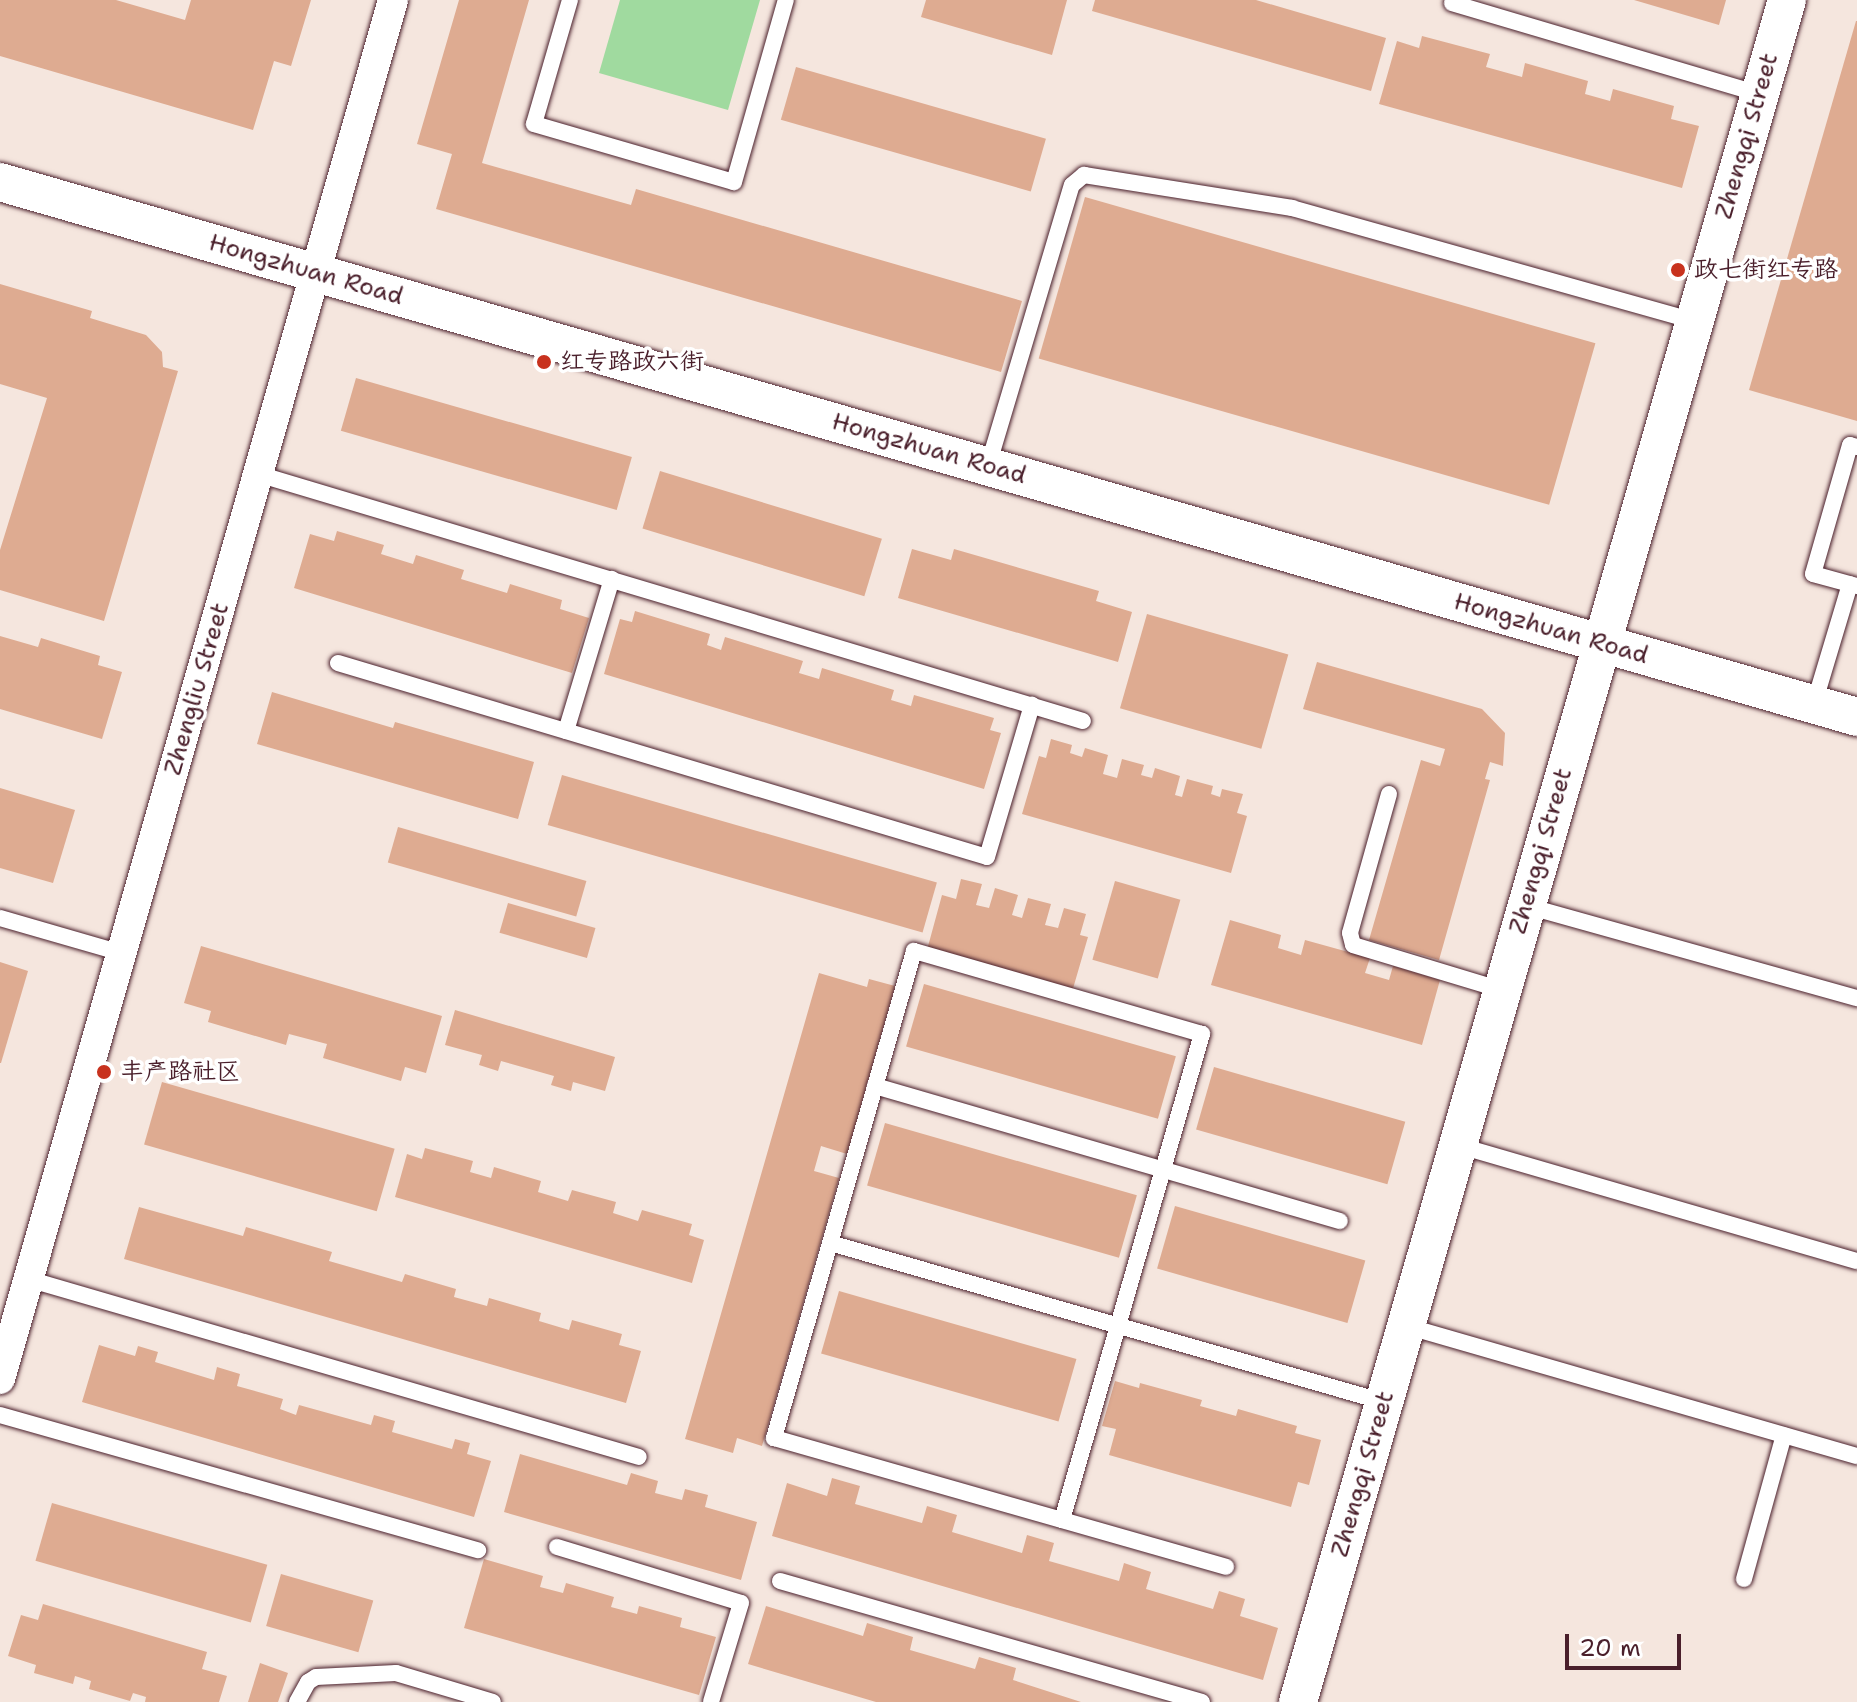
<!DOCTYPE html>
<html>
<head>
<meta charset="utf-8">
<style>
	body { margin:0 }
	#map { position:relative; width:1857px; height:1702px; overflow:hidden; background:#f5e6de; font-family:"Shantell Sans","LXGW WenKai TC",sans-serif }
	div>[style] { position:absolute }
	.green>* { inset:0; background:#a0da9f }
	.building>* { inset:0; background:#deab91; transform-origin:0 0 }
	.roads { filter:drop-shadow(0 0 2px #4a1f2b) drop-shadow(0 0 2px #4a1f2b) }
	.service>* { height:16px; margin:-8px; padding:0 8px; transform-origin:8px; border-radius:8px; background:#fff }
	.minor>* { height:30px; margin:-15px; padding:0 15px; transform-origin:15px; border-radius:15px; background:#fff }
	.tertiary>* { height:38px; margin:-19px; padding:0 19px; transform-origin:19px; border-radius:19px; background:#fff }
	.dots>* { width:22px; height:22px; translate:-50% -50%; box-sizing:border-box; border:4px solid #fff; border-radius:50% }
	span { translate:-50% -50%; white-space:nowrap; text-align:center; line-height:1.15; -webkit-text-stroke:7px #fff; paint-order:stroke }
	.street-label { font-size:24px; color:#4a1f2b }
	.poi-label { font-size:24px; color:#4a1f2b }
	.left { translate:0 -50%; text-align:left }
	.scale { position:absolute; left:1565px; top:1634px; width:116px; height:36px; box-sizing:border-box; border:4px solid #4a1f2b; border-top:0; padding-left:10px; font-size:24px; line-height:28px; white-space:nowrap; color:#4a1f2b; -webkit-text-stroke:6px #fff; paint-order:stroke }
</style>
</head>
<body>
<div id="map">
	<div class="green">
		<i style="clip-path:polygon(620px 0,760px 0,728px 110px,599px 73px)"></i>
	</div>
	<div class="building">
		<i style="clip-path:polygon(0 0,116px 0,185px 20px,191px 0,311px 0,291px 66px,274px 61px,253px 130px,0 56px)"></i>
		<i style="clip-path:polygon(459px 0,529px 0,482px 163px,631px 205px,636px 189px,1022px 301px,1001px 372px,436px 209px,452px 154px,417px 144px)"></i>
		<i style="clip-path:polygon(926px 0,1067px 0,1052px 55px,921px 17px)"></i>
		<i style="clip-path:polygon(1095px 0,1256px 0,1386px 38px,1371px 91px,1092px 11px)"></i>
		<i style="clip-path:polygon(1634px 0,1726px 0,1719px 25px)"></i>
		<i style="clip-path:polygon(1856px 21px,1857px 21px,1857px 421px,1749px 390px)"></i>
		<i style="clip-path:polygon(1422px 36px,1490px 54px,1486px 67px,1522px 77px,1525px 63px,1588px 81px,1585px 94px,1610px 101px,1613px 89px,1674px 106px,1671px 119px,1699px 126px,1682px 188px,1379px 104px,1397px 41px,1419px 48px)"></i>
		<i style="left:796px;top:67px;width:260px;height:55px;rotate:16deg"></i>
		<i style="left:1085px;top:197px;width:531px;height:168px;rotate:16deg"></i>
		<i style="clip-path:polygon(0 284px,92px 311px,90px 318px,146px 335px,162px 352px,163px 367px,178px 371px,104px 621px,0 590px,0 550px,47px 398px,0 384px)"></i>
		<i style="left:356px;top:378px;width:287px;height:55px;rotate:16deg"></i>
		<i style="left:660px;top:471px;width:232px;height:60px;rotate:17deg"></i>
		<i style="clip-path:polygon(337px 531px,384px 545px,381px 554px,413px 564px,416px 555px,464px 570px,461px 579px,507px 593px,510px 584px,562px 600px,560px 609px,589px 618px,572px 673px,294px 588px,310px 534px,334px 541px)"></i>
		<i style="clip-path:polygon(912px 549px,951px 560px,954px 549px,1099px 591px,1096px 601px,1132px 612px,1118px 662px,898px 598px)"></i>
		<i style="clip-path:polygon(635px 611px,710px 634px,707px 645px,721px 650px,725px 637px,803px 661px,799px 673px,819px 679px,822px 668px,894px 690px,891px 700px,911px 706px,914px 695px,994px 718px,990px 730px,1001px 733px,984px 789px,604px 674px,620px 619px,632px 622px)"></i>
		<i style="left:1147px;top:614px;width:147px;height:98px;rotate:16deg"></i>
		<i style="clip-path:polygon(0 636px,38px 647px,41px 638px,100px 656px,98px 665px,122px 672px,102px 739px,0 709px)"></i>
		<i style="clip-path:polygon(1317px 662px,1482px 709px,1505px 733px,1503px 766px,1490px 762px,1485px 779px,1490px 780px,1439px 960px,1369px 940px,1421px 760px,1440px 766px,1445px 749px,1303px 709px)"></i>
		<i style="clip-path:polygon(272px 692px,393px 728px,395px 722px,534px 762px,518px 819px,257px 744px)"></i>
		<i style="clip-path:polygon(1051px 739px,1072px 745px,1070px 753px,1082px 757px,1085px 748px,1108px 755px,1103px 774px,1117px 778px,1122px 759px,1144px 765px,1141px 775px,1152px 778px,1155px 768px,1180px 776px,1175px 795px,1182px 797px,1187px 779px,1213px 786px,1211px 794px,1220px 797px,1222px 789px,1243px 794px,1237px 813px,1247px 816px,1231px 873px,1022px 814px,1039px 756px,1046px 758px)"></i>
		<i style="left:562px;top:775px;width:390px;height:52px;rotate:16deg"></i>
		<i style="clip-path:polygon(0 788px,75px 810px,53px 883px,0 868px)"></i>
		<i style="left:398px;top:827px;width:196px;height:37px;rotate:16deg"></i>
		<i style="clip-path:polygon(961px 879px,982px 884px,976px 905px,989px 908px,995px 888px,1018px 895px,1012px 915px,1022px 918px,1028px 898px,1051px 904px,1045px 925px,1058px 928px,1064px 908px,1086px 914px,1080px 935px,1088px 937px,1072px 992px,927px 950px,942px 895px,956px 899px)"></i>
		<i style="left:1115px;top:881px;width:68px;height:82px;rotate:16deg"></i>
		<i style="left:508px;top:903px;width:91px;height:31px;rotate:16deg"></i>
		<i style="clip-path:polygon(1230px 920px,1281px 935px,1278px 948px,1301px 955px,1305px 940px,1370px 958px,1365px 973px,1389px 980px,1393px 966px,1440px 980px,1422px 1045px,1211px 985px)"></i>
		<i style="clip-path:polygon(201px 946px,442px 1016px,426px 1073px,405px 1067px,401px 1081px,323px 1058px,327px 1044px,289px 1034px,286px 1045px,208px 1022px,211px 1011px,184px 1003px)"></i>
		<i style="clip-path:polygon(0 962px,28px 971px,1px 1063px,0 1063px)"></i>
		<i style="clip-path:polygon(819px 973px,867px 987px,869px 979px,895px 986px,847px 1154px,821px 1146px,814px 1171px,839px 1178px,762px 1446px,737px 1438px,733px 1453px,685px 1439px)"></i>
		<i style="left:924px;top:984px;width:262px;height:65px;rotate:16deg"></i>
		<i style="clip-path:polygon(455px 1010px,615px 1057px,605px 1091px,573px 1082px,571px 1091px,551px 1085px,554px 1076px,501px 1061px,498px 1071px,479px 1065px,482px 1055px,445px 1045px)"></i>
		<i style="left:1214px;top:1067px;width:199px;height:65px;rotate:16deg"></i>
		<i style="left:162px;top:1082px;width:242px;height:65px;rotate:16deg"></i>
		<i style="left:885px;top:1123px;width:262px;height:65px;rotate:16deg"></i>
		<i style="clip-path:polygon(425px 1148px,473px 1161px,470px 1172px,491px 1178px,494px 1167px,541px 1181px,538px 1192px,568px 1201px,572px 1190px,616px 1202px,613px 1213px,638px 1221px,642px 1210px,692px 1224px,689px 1235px,704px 1240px,692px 1283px,395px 1197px,407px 1154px,422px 1159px)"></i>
		<i style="left:1175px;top:1206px;width:198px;height:65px;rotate:16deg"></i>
		<i style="clip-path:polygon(139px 1207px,243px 1236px,246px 1227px,332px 1252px,329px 1261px,402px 1282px,405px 1274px,456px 1289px,454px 1297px,487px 1306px,489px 1298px,541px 1313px,539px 1321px,569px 1330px,572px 1320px,622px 1334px,619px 1345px,641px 1351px,626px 1403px,124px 1259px)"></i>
		<i style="left:839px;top:1291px;width:247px;height:65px;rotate:16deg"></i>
		<i style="clip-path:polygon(99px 1345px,135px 1356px,138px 1346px,158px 1352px,155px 1362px,214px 1380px,217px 1367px,240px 1374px,237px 1386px,283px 1399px,280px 1409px,296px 1415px,299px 1405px,371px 1425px,374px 1415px,395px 1421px,392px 1432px,452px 1449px,455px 1439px,470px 1443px,467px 1454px,491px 1461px,474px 1517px,82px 1402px)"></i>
		<i style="clip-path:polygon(1115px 1381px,1139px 1388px,1140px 1383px,1202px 1400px,1200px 1406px,1236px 1416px,1238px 1409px,1297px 1426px,1295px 1433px,1321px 1440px,1309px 1485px,1298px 1482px,1291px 1507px,1109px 1455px,1116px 1429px,1102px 1426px)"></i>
		<i style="clip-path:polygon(520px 1454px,627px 1485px,631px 1473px,658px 1481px,655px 1493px,682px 1500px,685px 1489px,708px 1495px,705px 1507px,757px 1522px,741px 1580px,504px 1512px)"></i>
		<i style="clip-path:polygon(832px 1478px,860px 1486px,855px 1504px,922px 1523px,927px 1506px,957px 1515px,952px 1532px,1022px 1553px,1027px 1535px,1054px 1543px,1049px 1561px,1119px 1581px,1124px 1563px,1151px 1572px,1146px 1589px,1213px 1609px,1219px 1591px,1245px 1599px,1240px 1616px,1278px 1628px,1263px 1680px,772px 1536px,787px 1483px,827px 1496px)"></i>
		<i style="left:52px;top:1503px;width:224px;height:60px;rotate:16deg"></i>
		<i style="clip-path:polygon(484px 1559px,543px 1576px,540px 1587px,563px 1593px,566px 1583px,614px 1597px,611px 1607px,637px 1614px,639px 1606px,682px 1618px,680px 1627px,716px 1637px,699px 1695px,464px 1628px)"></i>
		<i style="left:281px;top:1574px;width:96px;height:54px;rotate:16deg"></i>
		<i style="clip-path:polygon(43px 1604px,207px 1652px,202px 1669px,227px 1676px,219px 1702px,145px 1702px,146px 1697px,133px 1693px,130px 1701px,89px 1689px,91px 1681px,75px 1676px,73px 1684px,34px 1673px,36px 1665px,8px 1656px,21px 1615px,38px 1620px)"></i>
		<i style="clip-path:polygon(766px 1606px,863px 1636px,867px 1623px,913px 1637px,910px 1650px,975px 1669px,979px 1657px,1016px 1668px,1013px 1680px,1081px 1702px,876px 1702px,748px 1664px)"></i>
		<i style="clip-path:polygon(260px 1663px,288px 1673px,278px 1702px,248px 1702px)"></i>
	</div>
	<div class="roads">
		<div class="service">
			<i style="left:570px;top:0;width:129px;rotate:106.2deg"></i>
			<i style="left:534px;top:124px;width:208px;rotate:16.2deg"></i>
			<i style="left:734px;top:182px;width:189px;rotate:-74.1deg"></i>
			<i style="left:1452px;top:3px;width:321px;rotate:16.5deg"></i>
			<i style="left:1857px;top:447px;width:7px;rotate:-164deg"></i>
			<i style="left:1850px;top:445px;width:134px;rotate:106deg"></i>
			<i style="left:1813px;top:574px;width:46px;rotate:15.3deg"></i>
			<i style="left:988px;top:466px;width:293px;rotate:-73.4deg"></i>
			<i style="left:1072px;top:185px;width:16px;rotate:-40deg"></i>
			<i style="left:1084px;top:175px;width:211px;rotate:9deg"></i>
			<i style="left:1292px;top:208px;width:417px;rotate:15.7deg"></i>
			<i style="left:258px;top:474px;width:861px;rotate:16.67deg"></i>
			<i style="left:338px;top:663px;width:677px;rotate:16.64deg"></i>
			<i style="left:987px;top:857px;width:159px;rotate:-73.5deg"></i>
			<i style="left:1814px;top:704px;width:125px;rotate:-73.3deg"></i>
			<i style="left:566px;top:731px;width:159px;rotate:-73.2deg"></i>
			<i style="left:1389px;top:794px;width:144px;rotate:105.7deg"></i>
			<i style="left:1350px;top:933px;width:12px;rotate:76deg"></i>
			<i style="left:1353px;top:945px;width:156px;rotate:16.8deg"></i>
			<i style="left:1527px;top:906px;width:343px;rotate:15.6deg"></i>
			<i style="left:0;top:918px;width:126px;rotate:16.1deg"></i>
			<i style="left:875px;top:1086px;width:484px;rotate:16.2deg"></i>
			<i style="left:1457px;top:1145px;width:416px;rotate:16.2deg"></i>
			<i style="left:830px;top:1243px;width:576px;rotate:16.01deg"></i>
			<i style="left:28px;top:1279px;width:636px;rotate:16.24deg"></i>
			<i style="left:1406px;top:1326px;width:469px;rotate:16.1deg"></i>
			<i style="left:0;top:1415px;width:497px;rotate:15.8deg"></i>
			<i style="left:1062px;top:1520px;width:506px;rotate:-73.93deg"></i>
			<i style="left:1202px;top:1034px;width:300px;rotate:-163.9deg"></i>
			<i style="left:914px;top:951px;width:507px;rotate:106.04deg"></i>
			<i style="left:774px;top:1438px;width:470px;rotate:15.9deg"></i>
			<i style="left:557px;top:1547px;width:192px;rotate:16.9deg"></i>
			<i style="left:741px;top:1603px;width:103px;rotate:106.9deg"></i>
			<i style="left:1744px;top:1579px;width:149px;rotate:-74.5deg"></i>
			<i style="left:780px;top:1581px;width:439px;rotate:16deg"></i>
			<i style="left:297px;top:1702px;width:23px;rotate:-61deg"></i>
			<i style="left:308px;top:1682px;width:9px;rotate:-32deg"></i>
			<i style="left:316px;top:1677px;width:80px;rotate:-2.9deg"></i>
			<i style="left:396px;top:1673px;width:101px;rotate:16.6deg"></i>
		</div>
		<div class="minor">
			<i style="left:0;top:1379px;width:1434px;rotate:-74.09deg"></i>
		</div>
		<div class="tertiary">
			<i style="left:0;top:182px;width:1933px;rotate:16.07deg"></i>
			<i style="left:1298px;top:1702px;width:1771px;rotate:-73.97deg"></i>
		</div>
	</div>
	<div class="dots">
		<i style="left:1678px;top:270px;background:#c8321e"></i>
		<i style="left:544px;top:362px;background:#c8321e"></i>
		<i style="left:104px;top:1072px;background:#c8321e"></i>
	</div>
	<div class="street-label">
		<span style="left:1747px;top:136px;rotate:-74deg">Zhengqi Street</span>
		<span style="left:306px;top:270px;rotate:16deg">Hongzhuan Road</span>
		<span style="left:929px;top:449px;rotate:16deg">Hongzhuan Road</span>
		<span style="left:1551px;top:629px;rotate:16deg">Hongzhuan Road</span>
		<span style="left:197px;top:689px;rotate:-74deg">Zhengliu Street</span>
		<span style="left:1541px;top:851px;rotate:-74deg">Zhengqi Street</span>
		<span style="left:1363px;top:1474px;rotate:-74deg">Zhengqi Street</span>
	</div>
	<div class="poi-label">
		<span class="left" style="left:1694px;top:270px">政七街红专路</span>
		<span class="left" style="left:560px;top:362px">红专路政六街</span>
		<span class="left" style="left:120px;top:1072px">丰产路社区</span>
	</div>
	<div class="scale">20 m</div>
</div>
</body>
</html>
